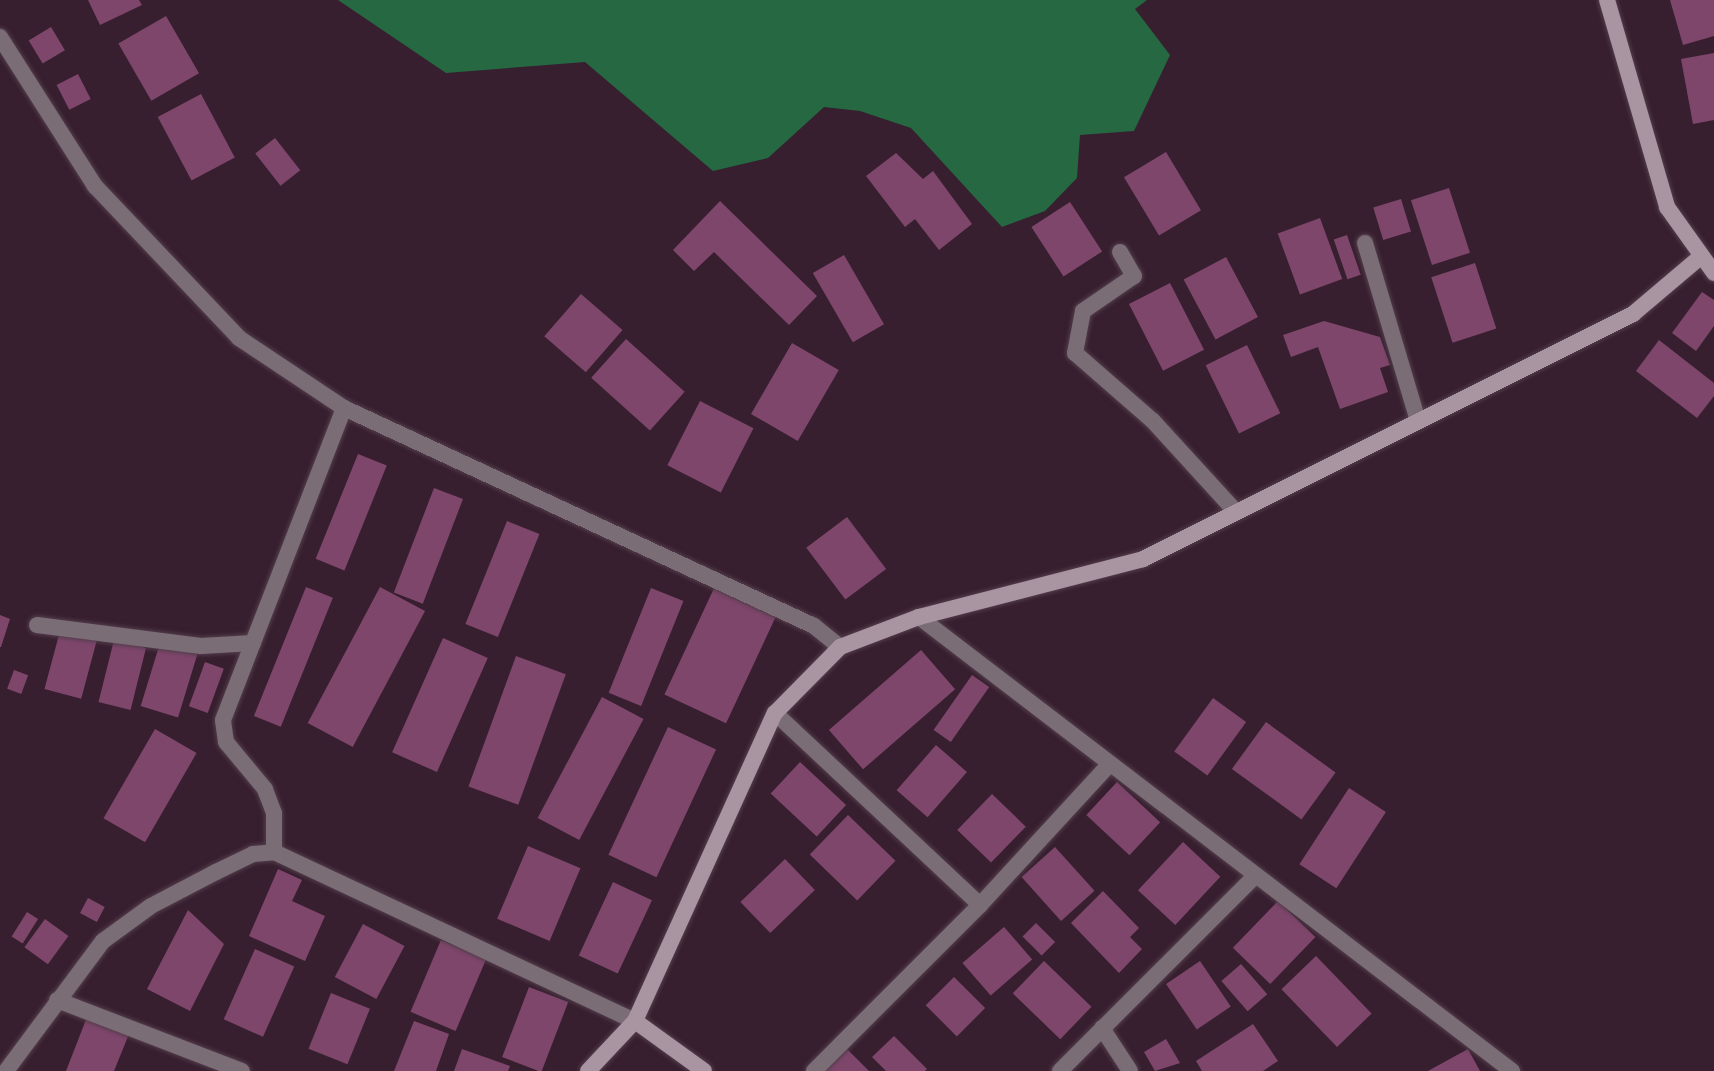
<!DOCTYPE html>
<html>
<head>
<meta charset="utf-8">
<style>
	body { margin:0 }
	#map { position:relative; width:1714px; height:1071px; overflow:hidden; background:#371f2f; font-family:Overpass,sans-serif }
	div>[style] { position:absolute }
	.forest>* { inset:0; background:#256842 }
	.building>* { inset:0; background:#7f466c; transform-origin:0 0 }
	.roads { filter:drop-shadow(0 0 2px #533d4c) drop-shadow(0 0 2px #533d4c) }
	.street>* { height:16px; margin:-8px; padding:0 8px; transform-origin:8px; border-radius:8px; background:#7a6d75 }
	.secondary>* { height:16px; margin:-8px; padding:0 8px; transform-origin:8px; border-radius:8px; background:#a994a1 }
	span { translate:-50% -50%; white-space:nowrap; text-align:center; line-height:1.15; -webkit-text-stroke:6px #180d14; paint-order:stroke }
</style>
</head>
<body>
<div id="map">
	<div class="forest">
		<i style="clip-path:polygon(338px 0,1147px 0,1135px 9px,1170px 55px,1134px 131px,1080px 135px,1077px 178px,1045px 211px,1002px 227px,911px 128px,860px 111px,824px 107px,768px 158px,713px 171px,585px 62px,446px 73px)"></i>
	</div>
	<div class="building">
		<i style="clip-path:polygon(88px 0,139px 0,142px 5px,100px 25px)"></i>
		<i style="clip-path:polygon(1670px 0,1714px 0,1714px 36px,1683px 45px)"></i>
		<i style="left:166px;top:16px;width:66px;height:55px;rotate:60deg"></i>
		<i style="left:51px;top:27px;width:27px;height:26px;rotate:59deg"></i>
		<i style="clip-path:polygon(1714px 53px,1714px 120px,1693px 124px,1681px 59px)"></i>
		<i style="left:78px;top:74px;width:28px;height:24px;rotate:63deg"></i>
		<i style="left:201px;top:94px;width:72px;height:49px;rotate:62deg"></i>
		<i style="left:275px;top:138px;width:41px;height:25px;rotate:52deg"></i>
		<i style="left:1166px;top:152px;width:68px;height:49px;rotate:59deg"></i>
		<i style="clip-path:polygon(896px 153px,923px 179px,933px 171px,972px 224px,939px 250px,915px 219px,905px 227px,866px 176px)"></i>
		<i style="left:1449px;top:188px;width:68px;height:40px;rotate:72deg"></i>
		<i style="left:1401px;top:199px;width:34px;height:29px;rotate:73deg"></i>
		<i style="clip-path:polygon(720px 201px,817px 296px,789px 325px,714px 252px,694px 271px,673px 250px)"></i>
		<i style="left:1070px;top:202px;width:59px;height:46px;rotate:57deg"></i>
		<i style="left:1320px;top:218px;width:65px;height:45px;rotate:70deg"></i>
		<i style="left:1347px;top:235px;width:42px;height:14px;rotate:71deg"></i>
		<i style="left:844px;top:255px;width:80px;height:36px;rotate:60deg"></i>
		<i style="left:1226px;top:257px;width:68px;height:48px;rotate:62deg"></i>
		<i style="left:1475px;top:263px;width:69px;height:46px;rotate:72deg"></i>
		<i style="left:1170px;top:283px;width:75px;height:46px;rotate:63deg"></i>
		<i style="clip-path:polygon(1702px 292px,1714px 300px,1714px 326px,1696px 351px,1672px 333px)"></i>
		<i style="left:581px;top:294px;width:55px;height:56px;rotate:41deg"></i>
		<i style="clip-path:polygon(1324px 321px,1380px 337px,1390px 365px,1380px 368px,1388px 392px,1340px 409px,1318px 347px,1291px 357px,1283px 335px)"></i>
		<i style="left:626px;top:339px;width:79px;height:52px;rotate:42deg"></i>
		<i style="clip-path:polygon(1659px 340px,1714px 383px,1714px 396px,1697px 418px,1636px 371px)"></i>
		<i style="left:792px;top:343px;width:54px;height:82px;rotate:30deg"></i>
		<i style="left:1247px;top:345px;width:76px;height:46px;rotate:64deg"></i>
		<i style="left:700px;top:401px;width:60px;height:72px;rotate:27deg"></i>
		<i style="left:358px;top:454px;width:31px;height:113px;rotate:22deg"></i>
		<i style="left:434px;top:488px;width:31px;height:112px;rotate:21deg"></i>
		<i style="left:847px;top:517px;width:65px;height:51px;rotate:53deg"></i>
		<i style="left:507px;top:521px;width:35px;height:111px;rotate:22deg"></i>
		<i style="left:716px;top:584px;width:68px;height:122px;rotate:25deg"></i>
		<i style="left:306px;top:587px;width:29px;height:139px;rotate:22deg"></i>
		<i style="left:380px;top:587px;width:51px;height:154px;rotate:28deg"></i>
		<i style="left:651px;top:588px;width:35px;height:113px;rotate:22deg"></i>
		<i style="clip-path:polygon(0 615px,10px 619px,1px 647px,0 647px)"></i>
		<i style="left:60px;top:631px;width:38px;height:60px;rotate:15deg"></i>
		<i style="left:443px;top:638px;width:49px;height:125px;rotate:24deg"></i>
		<i style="left:114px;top:640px;width:33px;height:64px;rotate:14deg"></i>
		<i style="left:160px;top:643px;width:39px;height:66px;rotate:17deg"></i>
		<i style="left:921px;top:650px;width:52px;height:122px;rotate:49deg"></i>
		<i style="left:516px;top:656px;width:53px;height:139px;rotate:20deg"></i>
		<i style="left:205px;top:662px;width:20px;height:47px;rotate:20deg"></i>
		<i style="left:14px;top:670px;width:15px;height:20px;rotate:20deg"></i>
		<i style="left:972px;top:675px;width:21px;height:67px;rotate:35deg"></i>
		<i style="left:602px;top:697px;width:47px;height:137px;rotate:28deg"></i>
		<i style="left:1213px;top:698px;width:41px;height:66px;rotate:36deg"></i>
		<i style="left:1266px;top:722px;width:86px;height:58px;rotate:36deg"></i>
		<i style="left:668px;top:727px;width:53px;height:141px;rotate:25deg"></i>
		<i style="left:155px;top:729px;width:48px;height:103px;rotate:30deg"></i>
		<i style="left:936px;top:745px;width:41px;height:60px;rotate:41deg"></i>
		<i style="left:800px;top:762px;width:63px;height:43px;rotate:43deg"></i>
		<i style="left:1117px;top:782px;width:59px;height:45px;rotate:43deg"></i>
		<i style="left:1349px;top:788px;width:44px;height:91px;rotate:33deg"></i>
		<i style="left:992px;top:794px;width:47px;height:50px;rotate:44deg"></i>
		<i style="left:848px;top:815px;width:66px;height:55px;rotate:44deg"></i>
		<i style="left:1183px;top:842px;width:51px;height:66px;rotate:43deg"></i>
		<i style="left:528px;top:846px;width:57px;height:79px;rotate:23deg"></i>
		<i style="left:1055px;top:847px;width:59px;height:45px;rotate:48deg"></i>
		<i style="left:785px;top:859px;width:43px;height:62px;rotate:46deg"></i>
		<i style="clip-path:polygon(278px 869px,302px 880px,292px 901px,325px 916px,305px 961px,249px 936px)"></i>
		<i style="left:613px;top:882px;width:43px;height:81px;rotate:25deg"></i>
		<i style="clip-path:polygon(1103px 891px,1139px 928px,1130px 937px,1142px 949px,1119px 973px,1071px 923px)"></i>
		<i style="left:88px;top:898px;width:19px;height:17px;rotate:28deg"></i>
		<i style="left:1278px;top:901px;width:52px;height:65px;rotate:44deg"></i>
		<i style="clip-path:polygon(188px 910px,224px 944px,190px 1011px,147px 989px)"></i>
		<i style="left:27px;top:912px;width:13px;height:29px;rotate:32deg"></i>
		<i style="left:45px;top:919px;width:29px;height:35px;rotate:36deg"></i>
		<i style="left:1036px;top:923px;width:27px;height:19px;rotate:45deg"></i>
		<i style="left:363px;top:924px;width:47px;height:60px;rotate:28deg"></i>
		<i style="left:1004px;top:927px;width:43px;height:55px;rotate:49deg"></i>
		<i style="left:441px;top:940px;width:49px;height:78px;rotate:23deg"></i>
		<i style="left:255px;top:949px;width:43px;height:77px;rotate:24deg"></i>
		<i style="left:1316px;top:956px;width:80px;height:48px;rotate:46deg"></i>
		<i style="left:1044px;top:961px;width:66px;height:45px;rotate:44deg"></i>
		<i style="left:1200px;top:961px;width:55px;height:41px;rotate:56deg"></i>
		<i style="left:1241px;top:964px;width:40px;height:26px;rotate:49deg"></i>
		<i style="left:954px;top:977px;width:44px;height:40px;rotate:45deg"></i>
		<i style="left:529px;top:987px;width:42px;height:75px;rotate:21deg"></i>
		<i style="left:331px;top:993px;width:42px;height:60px;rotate:22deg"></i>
		<i style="clip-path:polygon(87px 1017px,129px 1034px,114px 1071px,66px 1071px)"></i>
		<i style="clip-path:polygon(414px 1021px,449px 1034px,436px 1071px,394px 1071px)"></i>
		<i style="clip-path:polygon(1253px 1024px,1278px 1061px,1263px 1071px,1202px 1071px,1196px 1061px)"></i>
		<i style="clip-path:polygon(894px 1036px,927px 1069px,925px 1071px,886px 1071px,872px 1057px)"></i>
		<i style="clip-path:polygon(1166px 1039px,1180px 1063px,1155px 1071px,1144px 1052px)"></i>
		<i style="clip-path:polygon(462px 1049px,510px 1066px,508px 1071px,454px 1071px)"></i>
		<i style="clip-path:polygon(847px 1049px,869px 1071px,825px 1071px)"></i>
		<i style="clip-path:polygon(1468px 1049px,1480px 1071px,1428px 1071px)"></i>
	</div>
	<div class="roads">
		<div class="street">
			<i style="left:0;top:37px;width:177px;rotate:57.5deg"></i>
			<i style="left:95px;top:186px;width:209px;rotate:46.5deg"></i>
			<i style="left:239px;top:338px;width:126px;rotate:33.7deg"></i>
			<i style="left:344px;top:408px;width:518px;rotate:24.88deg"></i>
			<i style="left:814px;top:626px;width:33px;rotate:39deg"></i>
			<i style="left:1365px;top:243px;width:186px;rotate:73.4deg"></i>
			<i style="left:1120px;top:252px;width:28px;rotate:60deg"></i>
			<i style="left:1134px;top:276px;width:62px;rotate:145.5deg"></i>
			<i style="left:1083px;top:311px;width:43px;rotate:100.8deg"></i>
			<i style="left:1075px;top:353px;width:103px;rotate:41.1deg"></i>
			<i style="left:1153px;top:421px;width:123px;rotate:47.6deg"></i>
			<i style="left:919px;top:617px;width:747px;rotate:37.44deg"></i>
			<i style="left:37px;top:625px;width:165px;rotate:7.3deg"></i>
			<i style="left:201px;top:646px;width:52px;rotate:-3.3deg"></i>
			<i style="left:775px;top:713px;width:281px;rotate:43.1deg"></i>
			<i style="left:980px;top:905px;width:235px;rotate:135deg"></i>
			<i style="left:274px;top:852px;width:39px;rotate:-90deg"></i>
			<i style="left:274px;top:813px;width:26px;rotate:-111deg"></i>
			<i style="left:265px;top:789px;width:61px;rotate:-129.7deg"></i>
			<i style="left:226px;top:742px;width:22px;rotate:-98deg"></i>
			<i style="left:223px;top:720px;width:335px;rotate:-68.8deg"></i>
			<i style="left:980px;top:905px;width:189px;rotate:-47.4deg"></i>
			<i style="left:57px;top:1000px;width:198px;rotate:21deg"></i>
			<i style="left:1102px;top:1028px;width:51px;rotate:56.9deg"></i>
			<i style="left:6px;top:1071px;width:162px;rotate:-53.3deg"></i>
			<i style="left:103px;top:941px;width:59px;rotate:-36.1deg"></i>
			<i style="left:151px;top:906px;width:73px;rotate:-27.6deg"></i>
			<i style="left:216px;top:872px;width:41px;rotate:-25.9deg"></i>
			<i style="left:253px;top:854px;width:21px;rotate:-5deg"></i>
			<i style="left:274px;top:852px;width:399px;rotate:25.1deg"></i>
			<i style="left:1060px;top:1071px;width:274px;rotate:-45deg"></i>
		</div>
		<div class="secondary">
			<i style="left:1607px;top:0;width:216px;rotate:73.8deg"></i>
			<i style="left:1667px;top:207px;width:81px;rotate:54.5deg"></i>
			<i style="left:635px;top:1021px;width:85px;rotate:35.9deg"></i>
			<i style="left:588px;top:1071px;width:69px;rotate:-46.8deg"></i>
			<i style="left:635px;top:1021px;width:338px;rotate:-65.6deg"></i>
			<i style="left:775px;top:713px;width:93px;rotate:-45.4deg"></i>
			<i style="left:840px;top:647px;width:85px;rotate:-20.8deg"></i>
			<i style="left:919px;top:617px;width:231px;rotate:-14.5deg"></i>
			<i style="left:1143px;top:559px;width:548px;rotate:-26.57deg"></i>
			<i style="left:1633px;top:314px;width:87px;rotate:-40.3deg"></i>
		</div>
	</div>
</div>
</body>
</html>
